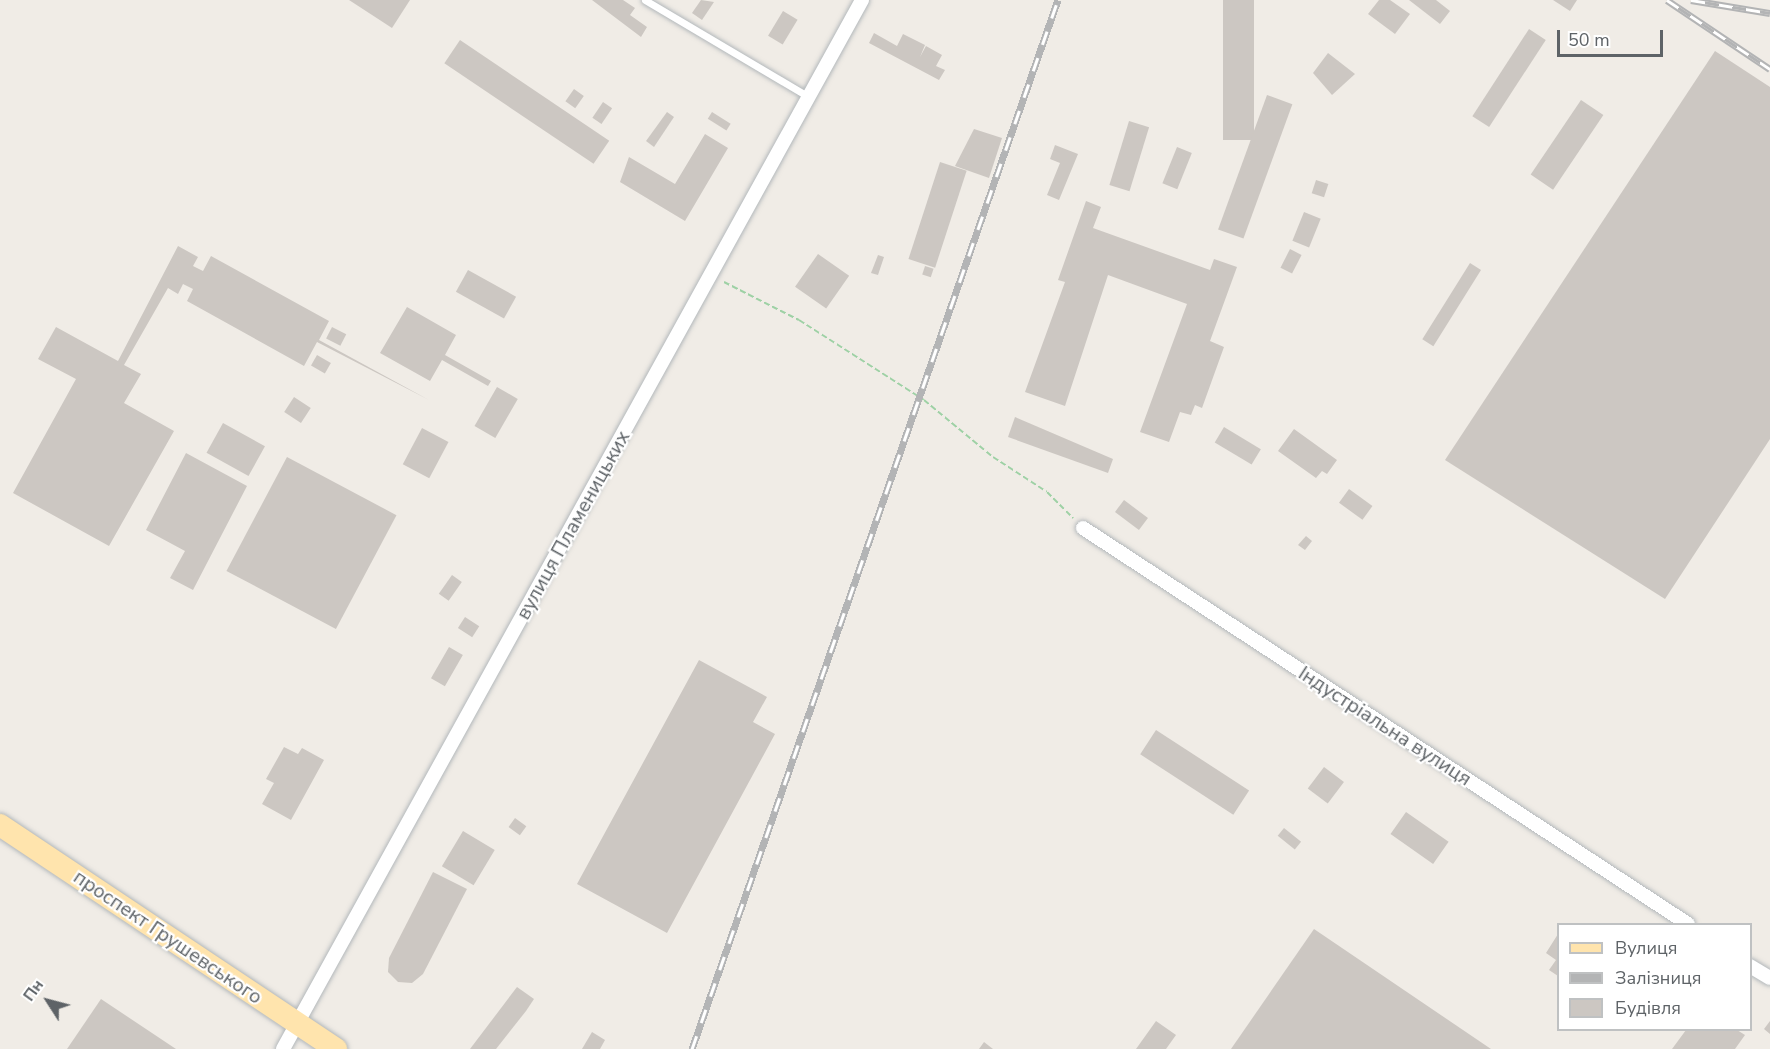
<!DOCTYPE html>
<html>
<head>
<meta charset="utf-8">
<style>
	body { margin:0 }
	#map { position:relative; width:1770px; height:1049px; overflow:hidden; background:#f0ece6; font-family:"Nunito Sans",sans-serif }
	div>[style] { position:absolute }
	.building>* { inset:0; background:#ccc7c2; transform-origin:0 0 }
	.path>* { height:2px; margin-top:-1px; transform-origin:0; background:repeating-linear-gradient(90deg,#9ed1a5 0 6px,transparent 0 9px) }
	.roads { filter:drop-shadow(0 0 2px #b3b8bb) drop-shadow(0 0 2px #b3b8bb) }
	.lane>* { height:7px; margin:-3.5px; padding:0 3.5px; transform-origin:3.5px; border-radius:3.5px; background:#fff }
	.street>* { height:14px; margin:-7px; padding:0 7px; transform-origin:7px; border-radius:7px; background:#fff }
	.primary>* { height:22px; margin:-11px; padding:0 11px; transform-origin:11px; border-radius:11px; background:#ffe4ad }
	.rail>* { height:7px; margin-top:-3.5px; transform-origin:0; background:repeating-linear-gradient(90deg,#fff 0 14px,#b3b4b5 0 28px); box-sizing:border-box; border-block:2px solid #b3b4b5 }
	span { translate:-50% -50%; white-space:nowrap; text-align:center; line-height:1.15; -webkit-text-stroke:4.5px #fff; paint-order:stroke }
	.street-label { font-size:20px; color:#5e6367 }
	.legend { position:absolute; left:1557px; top:923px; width:195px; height:108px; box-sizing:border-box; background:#fff; border:2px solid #bfc1c2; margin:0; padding:8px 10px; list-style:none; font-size:18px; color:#5e6367 }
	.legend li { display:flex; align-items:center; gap:12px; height:30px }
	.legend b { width:30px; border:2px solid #bfc1c2 }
	.north { position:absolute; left:18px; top:971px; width:60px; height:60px; -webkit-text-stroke:4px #fff; paint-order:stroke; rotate:306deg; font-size:16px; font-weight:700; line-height:24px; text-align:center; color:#5e6367 }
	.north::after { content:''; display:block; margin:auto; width:21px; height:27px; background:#5e6367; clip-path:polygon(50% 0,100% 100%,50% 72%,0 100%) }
	.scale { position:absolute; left:1557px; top:30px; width:106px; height:27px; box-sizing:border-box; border:3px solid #5e6367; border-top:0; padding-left:8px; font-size:18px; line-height:21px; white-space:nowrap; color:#5e6367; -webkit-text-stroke:4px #fff; paint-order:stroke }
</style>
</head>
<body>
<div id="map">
	<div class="building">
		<i style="clip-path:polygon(349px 0,410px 0,392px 28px)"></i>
		<i style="clip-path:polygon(592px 0,623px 0,635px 8px,630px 15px,647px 27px,641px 37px)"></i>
		<i style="clip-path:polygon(701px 0,714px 2px,702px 20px,692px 13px)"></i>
		<i style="left:1223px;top:0;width:31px;height:140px"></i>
		<i style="clip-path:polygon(1379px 0,1390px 0,1410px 14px,1395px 34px,1368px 14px)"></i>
		<i style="clip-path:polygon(1409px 0,1436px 0,1450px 11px,1440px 24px)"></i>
		<i style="clip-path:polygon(1553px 0,1577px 0,1570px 11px)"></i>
		<i style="left:783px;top:11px;width:17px;height:29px;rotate:31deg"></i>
		<i style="left:1529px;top:29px;width:20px;height:104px;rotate:33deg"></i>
		<i style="clip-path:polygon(874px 33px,897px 46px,903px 34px,925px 45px,920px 57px,926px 46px,942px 55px,936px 66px,945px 70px,939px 80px,869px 43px)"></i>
		<i style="left:460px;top:40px;width:180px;height:28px;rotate:34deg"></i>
		<i style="clip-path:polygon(1715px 51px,1770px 87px,1770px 439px,1665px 599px,1445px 460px)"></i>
		<i style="clip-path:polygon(1328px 53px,1355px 74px,1332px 95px,1313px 73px)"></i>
		<i style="left:574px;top:89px;width:12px;height:15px;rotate:35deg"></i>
		<i style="left:1267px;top:95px;width:27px;height:143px;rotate:20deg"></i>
		<i style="left:1581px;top:100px;width:27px;height:90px;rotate:34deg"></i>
		<i style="left:603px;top:102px;width:11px;height:19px;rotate:34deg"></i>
		<i style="clip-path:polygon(667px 112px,674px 117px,654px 147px,646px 141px)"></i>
		<i style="left:712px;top:112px;width:22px;height:8px;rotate:32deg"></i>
		<i style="left:1129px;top:121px;width:21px;height:67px;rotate:17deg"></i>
		<i style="clip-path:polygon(974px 129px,1002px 138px,989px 178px,955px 166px)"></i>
		<i style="clip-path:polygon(705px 134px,728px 148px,685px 221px,620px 182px,629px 157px,675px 184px)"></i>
		<i style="clip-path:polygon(1055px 145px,1078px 154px,1059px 200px,1047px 195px,1060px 163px,1050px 159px)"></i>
		<i style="left:1177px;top:147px;width:16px;height:39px;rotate:22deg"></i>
		<i style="left:940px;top:162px;width:28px;height:102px;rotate:18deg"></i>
		<i style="left:1316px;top:180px;width:13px;height:14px;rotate:18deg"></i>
		<i style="clip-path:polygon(1086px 201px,1101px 207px,1093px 228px,1210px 270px,1214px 259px,1237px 267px,1210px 341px,1224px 347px,1202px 408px,1195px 405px,1191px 415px,1180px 412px,1169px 442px,1140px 432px,1187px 304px,1108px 275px,1065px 406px,1025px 392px,1065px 282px,1058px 280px)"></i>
		<i style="left:1304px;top:212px;width:18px;height:31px;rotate:22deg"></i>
		<i style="clip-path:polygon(178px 246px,198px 257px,193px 266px,203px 271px,211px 256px,329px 321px,319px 340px,429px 400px,317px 342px,304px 366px,187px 301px,193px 289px,183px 284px,178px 294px,168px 288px,124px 365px,141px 374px,124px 403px,174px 431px,109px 546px,13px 493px,76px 379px,38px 359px,56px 327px,118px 361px)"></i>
		<i style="left:1290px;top:249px;width:13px;height:21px;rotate:27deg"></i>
		<i style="left:818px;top:254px;width:38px;height:40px;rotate:35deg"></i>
		<i style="clip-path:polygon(878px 255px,884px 257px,878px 275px,871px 273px)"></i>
		<i style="left:1470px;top:263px;width:13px;height:90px;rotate:32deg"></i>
		<i style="left:925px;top:266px;width:9px;height:9px;rotate:18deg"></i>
		<i style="left:468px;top:270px;width:55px;height:25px;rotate:29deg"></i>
		<i style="clip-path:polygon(407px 307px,456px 335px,445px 355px,491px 381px,488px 386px,442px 360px,430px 381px,380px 353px)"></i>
		<i style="left:332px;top:327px;width:16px;height:13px;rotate:27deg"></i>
		<i style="left:317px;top:355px;width:16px;height:12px;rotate:30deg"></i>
		<i style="left:497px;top:387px;width:24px;height:45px;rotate:30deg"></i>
		<i style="left:294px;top:397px;width:20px;height:18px;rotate:33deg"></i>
		<i style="clip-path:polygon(1015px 417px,1113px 459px,1108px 473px,1008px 437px)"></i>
		<i style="left:223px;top:423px;width:48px;height:34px;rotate:29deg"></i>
		<i style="left:1224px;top:427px;width:43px;height:18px;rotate:31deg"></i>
		<i style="left:422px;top:428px;width:30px;height:41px;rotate:28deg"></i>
		<i style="clip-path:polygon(1294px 429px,1337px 460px,1327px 474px,1322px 471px,1316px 478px,1278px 451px)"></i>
		<i style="clip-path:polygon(186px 453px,247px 486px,193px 590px,170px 578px,185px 551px,146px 530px)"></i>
		<i style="left:287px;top:457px;width:124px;height:129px;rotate:28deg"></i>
		<i style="left:1349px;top:489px;width:29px;height:17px;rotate:36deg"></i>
		<i style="left:1124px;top:500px;width:30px;height:15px;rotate:37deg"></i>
		<i style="clip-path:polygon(1306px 536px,1312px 541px,1305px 550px,1298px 545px)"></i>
		<i style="left:452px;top:575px;width:12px;height:23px;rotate:35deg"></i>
		<i style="left:465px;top:617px;width:17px;height:13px;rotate:33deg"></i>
		<i style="left:449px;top:647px;width:16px;height:36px;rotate:30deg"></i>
		<i style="clip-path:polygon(699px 660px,767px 697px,753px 722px,775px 734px,667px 933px,577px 884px)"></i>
		<i style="left:1156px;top:730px;width:111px;height:29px;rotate:33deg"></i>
		<i style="clip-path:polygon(284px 747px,298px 754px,302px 748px,324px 760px,291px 820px,262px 804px,274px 783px,266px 779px)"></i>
		<i style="left:1324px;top:767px;width:25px;height:27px;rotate:37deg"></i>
		<i style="left:1406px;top:812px;width:52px;height:27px;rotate:35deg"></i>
		<i style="left:515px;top:818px;width:14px;height:11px;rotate:36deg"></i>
		<i style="left:1284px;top:828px;width:22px;height:10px;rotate:39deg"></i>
		<i style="left:463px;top:831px;width:37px;height:41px;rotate:31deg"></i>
		<i style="clip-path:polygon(433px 872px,467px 889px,423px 974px,412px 983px,398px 982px,388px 972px,389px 958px)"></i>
		<i style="clip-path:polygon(1314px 929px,1491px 1049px,1231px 1049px)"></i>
		<i style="clip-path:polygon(1558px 934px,1558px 976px,1549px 970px,1556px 960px,1546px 953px)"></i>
		<i style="clip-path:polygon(517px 987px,534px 999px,526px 1011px,496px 1049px,470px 1049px)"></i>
		<i style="clip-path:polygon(101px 999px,176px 1049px,67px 1049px)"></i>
		<i style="clip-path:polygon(1156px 1021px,1176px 1035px,1166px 1049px,1136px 1049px)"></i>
		<i style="clip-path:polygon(1770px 1021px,1770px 1034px,1764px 1029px)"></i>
		<i style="clip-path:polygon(1686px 1030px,1737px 1030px,1745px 1035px,1735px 1049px,1672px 1049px)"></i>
		<i style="clip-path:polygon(592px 1032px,605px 1040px,600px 1049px,582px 1049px)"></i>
		<i style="clip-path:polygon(984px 1042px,993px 1049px,979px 1049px)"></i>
	</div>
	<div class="path">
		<i style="left:724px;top:282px;width:84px;rotate:26.9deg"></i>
		<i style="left:799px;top:320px;width:148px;rotate:32.6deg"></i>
		<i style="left:924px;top:400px;width:89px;rotate:39.6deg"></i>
		<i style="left:993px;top:457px;width:64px;rotate:32.9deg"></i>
		<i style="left:1047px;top:492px;width:37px;rotate:45deg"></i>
	</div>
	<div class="roads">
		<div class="lane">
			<i style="left:645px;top:0;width:191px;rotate:30.6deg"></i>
		</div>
		<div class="street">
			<i style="left:1083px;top:528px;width:723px;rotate:33.21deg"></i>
			<i style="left:1750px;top:966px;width:23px;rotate:31deg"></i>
			<i style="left:283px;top:1049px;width:1198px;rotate:-61.1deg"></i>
		</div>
		<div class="primary">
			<i style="left:0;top:825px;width:404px;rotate:33.7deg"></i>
		</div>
	</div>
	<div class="rail">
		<i style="left:1667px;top:0;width:124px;rotate:33.8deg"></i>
		<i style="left:1691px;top:0;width:80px;rotate:9.3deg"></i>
		<i style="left:692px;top:1049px;width:1111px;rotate:-70.77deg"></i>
	</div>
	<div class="street-label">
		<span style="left:573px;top:525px;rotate:-61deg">вулиця Пламеницьких</span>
		<span style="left:1385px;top:726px;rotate:33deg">Індустріальна вулиця</span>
		<span style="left:168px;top:937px;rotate:34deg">проспект Грушевського</span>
	</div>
	<ul class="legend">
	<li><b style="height:8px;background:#ffe4ad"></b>Вулиця</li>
	<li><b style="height:8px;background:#b3b4b5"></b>Залізниця</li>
	<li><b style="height:16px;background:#ccc7c2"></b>Будівля</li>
	</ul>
	<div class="north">Пн</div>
	<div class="scale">50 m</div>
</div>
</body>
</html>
